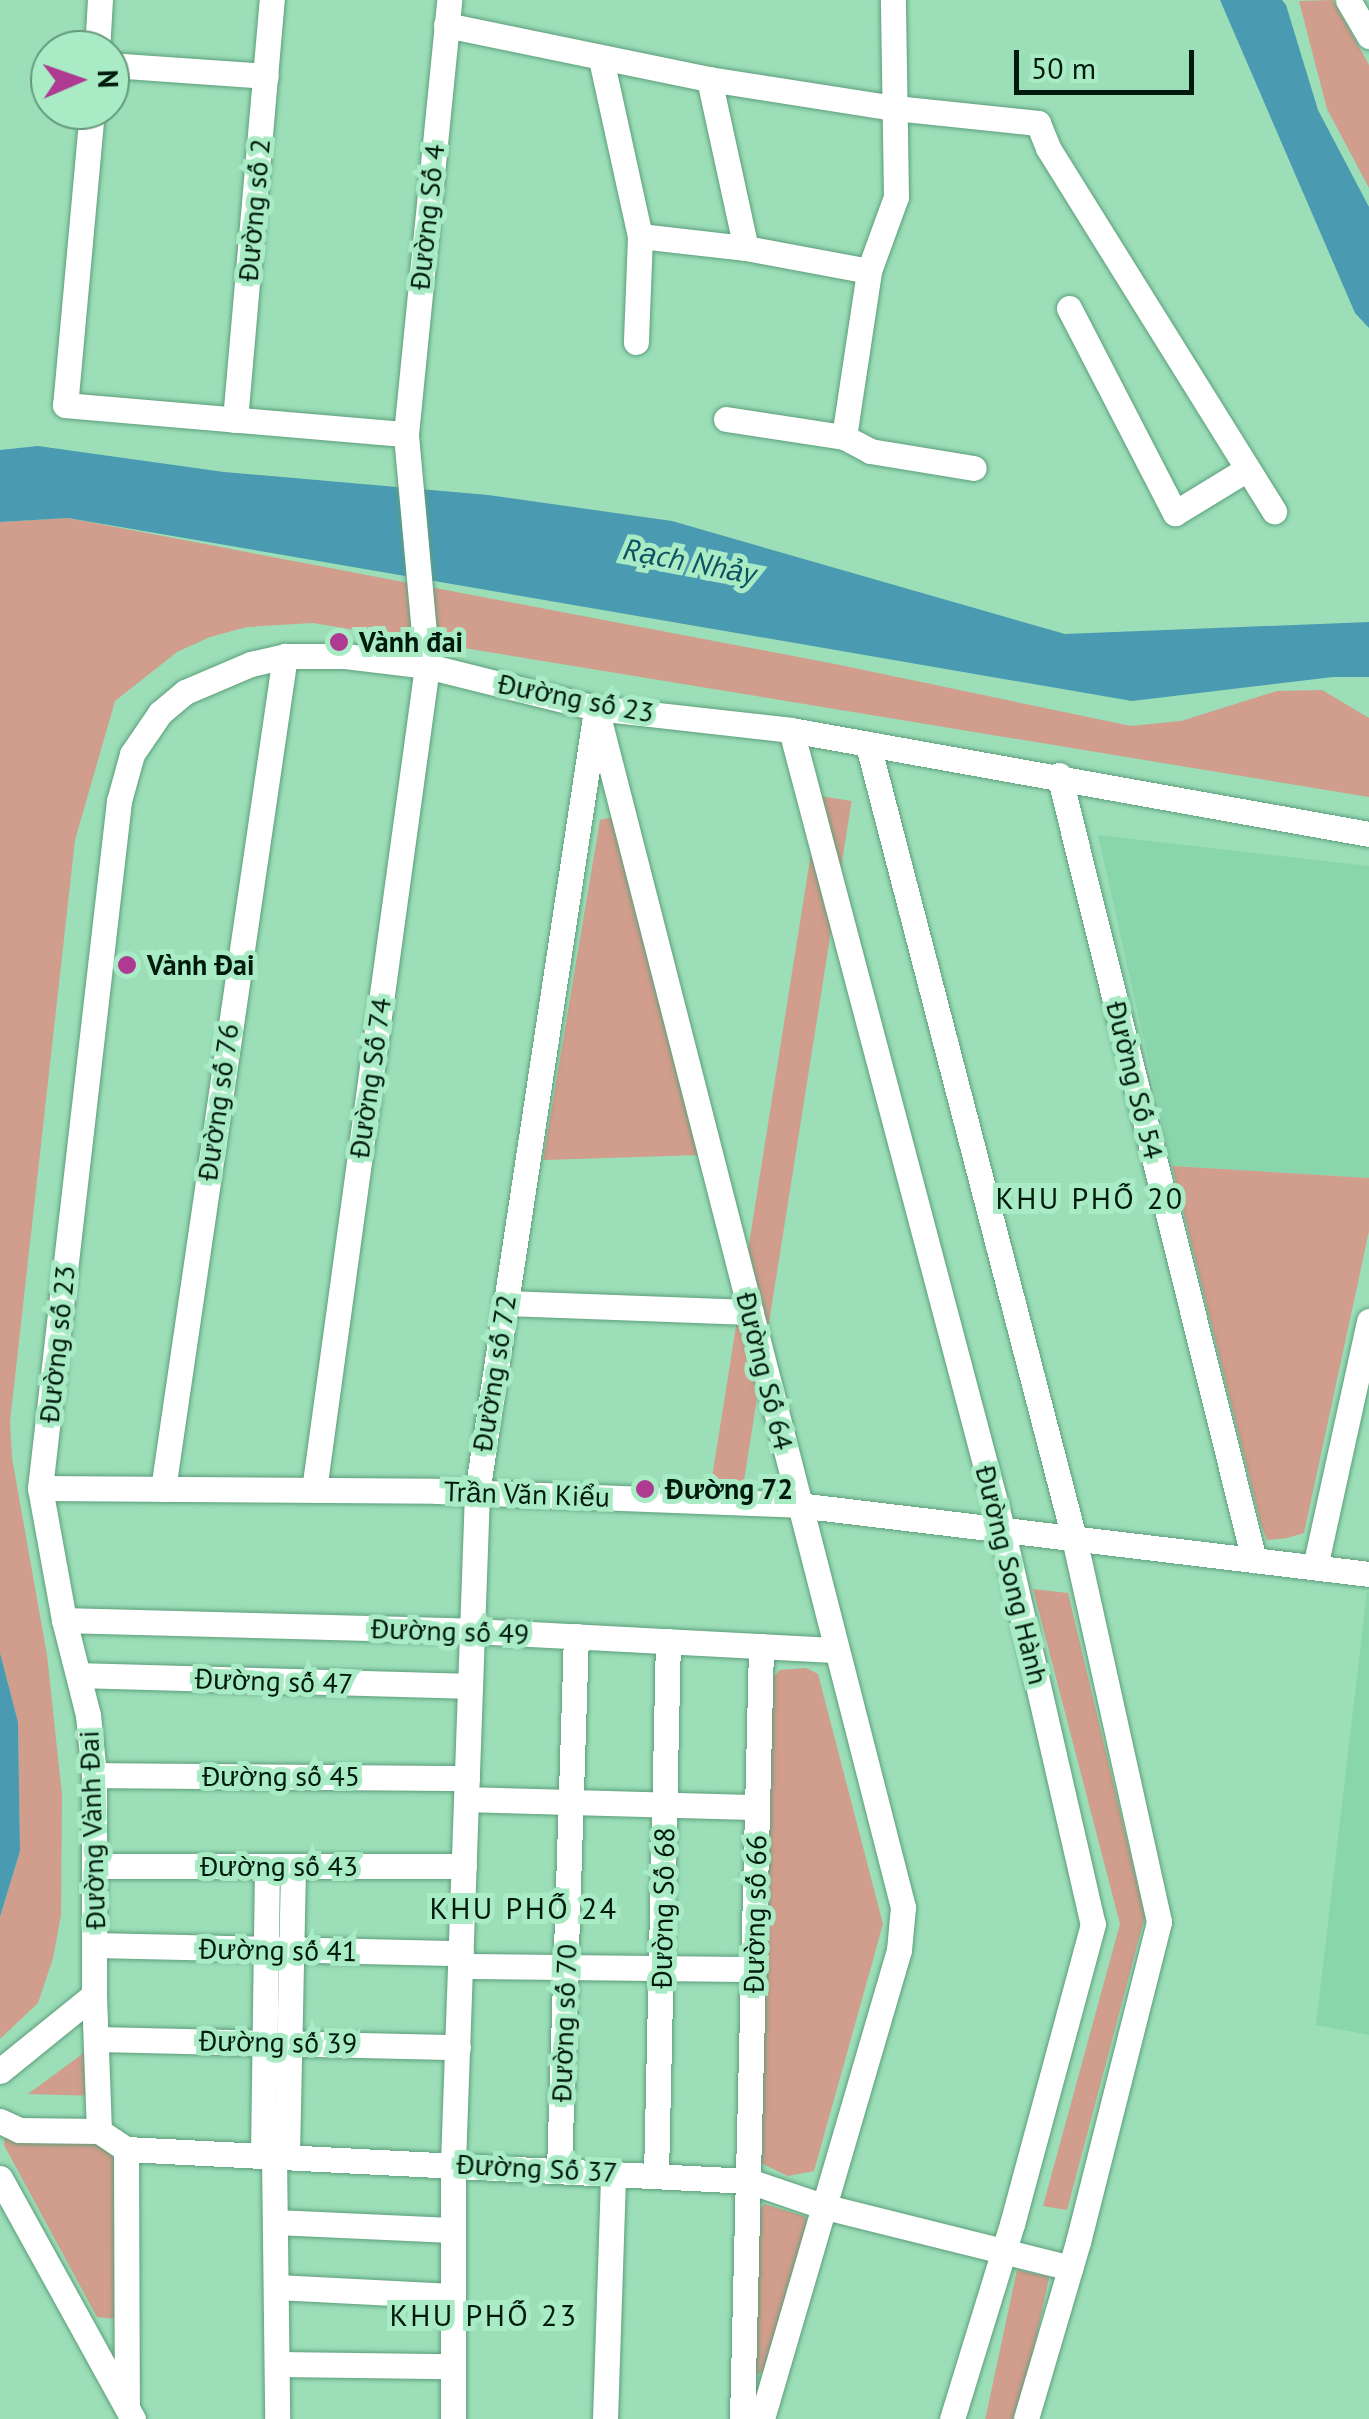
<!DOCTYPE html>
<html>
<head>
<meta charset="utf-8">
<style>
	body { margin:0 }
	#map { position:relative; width:1369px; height:2419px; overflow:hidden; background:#9bdeb8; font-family:"PT Sans",sans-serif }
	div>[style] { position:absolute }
	.built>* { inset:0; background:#8ad6ac }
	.green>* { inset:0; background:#d19d8c; transform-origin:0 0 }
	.water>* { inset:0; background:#4a9ab1 }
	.roads { filter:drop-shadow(0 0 2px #5d9e7b) drop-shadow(0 0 2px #5d9e7b) }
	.minor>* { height:25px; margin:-12.5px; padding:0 12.5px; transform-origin:12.5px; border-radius:12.5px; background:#fff }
	.dots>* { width:28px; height:28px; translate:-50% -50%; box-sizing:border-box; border:5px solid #a8ebc5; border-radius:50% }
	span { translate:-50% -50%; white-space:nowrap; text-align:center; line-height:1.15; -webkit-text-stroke:10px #a8ebc5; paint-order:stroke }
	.street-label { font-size:28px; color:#011a0e }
	.poi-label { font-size:28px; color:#011a0e; font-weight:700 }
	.left { translate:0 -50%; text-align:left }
	.water-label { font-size:30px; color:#0c5262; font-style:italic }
	.neighbourhood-label { font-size:30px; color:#011a0e; letter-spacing:2.5px }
	.north { position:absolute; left:30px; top:30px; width:100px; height:100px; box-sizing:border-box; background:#a8ebc5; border:2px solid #65977c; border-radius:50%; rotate:88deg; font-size:28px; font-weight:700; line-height:40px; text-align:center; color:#011a0e }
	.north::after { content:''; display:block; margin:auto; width:35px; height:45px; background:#af3a92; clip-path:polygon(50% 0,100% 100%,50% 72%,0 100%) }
	.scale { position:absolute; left:1014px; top:50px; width:180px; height:45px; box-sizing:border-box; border:5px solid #011a0e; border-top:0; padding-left:12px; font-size:30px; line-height:35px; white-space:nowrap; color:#011a0e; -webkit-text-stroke:8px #a8ebc5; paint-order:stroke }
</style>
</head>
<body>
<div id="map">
	<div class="built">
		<i style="clip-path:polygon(1098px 835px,1369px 866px,1369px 1178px,1172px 1166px)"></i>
		<i style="clip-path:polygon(1367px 1592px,1369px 1592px,1369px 2035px,1316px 2025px)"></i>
	</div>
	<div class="green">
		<i style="clip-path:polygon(1333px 0,1369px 65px,1369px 188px,1327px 109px,1299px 1px)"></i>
		<i style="clip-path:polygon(68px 518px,835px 664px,1131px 726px,1181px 721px,1277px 691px,1322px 690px,1369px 718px,1369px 797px,313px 623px,247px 627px,210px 637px,177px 652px,115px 701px,75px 840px,10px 1422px,12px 1458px,47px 1655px,62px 1795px,61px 1915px,53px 1958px,38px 2003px,0 2039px,0 1917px,20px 1851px,18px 1722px,0 1653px,0 522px)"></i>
		<i style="left:820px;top:796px;width:32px;height:714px;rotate:9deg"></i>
		<i style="clip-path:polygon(617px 816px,700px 1155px,543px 1160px,600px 820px)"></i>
		<i style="clip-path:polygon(1172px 1166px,1369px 1178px,1369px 1231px,1304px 1533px,1287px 1538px,1267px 1540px,1261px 1525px)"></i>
		<i style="clip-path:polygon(1033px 1589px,1068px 1593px,1145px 1916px,1067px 2210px,1043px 2206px,1120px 1924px)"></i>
		<i style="clip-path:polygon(806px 1668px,818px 1674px,883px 1924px,814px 2171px,788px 2176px,761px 2163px,757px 2147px,772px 1678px,780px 1670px)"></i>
		<i style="clip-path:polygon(100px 2041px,99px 2096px,28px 2094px)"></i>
		<i style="clip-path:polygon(5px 2134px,101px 2135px,118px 2146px,116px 2319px,97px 2317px,4px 2145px)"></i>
		<i style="clip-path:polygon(764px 2204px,804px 2216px,809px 2225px,767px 2369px,756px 2375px,750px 2370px,758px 2214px)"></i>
		<i style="left:1017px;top:2270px;width:33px;height:155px;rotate:12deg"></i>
	</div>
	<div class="water">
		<i style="clip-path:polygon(1220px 0,1282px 0,1286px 5px,1318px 110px,1369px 207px,1369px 328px,1355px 313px)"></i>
		<i style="clip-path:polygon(38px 446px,224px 472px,488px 495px,672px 521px,1065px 634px,1369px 622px,1369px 677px,1333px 677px,1132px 701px,68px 518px,0 522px,0 450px)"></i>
		<i style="clip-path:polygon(0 1653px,18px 1722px,20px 1851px,0 1917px)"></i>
	</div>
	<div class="roads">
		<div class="minor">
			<i style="left:1348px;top:0;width:42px;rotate:59.7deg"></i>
			<i style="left:446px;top:25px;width:268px;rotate:11.6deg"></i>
			<i style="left:709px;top:79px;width:188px;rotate:8.9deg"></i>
			<i style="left:895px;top:108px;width:144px;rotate:6deg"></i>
			<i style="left:1038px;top:123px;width:27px;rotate:68deg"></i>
			<i style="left:1048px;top:148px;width:428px;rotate:58.1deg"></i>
			<i style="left:97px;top:50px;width:50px;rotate:-86.6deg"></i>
			<i style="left:601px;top:59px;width:181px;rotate:77.6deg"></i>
			<i style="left:640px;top:236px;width:106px;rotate:92.2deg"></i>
			<i style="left:110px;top:65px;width:156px;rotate:4deg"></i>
			<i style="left:709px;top:79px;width:173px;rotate:77.7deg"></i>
			<i style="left:92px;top:110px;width:296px;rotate:95.2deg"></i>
			<i style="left:65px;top:405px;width:342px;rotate:4.9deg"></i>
			<i style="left:640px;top:236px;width:107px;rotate:6.5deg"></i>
			<i style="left:746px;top:248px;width:125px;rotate:10.6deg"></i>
			<i style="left:1069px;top:308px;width:231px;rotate:62.7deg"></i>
			<i style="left:1175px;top:513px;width:84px;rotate:-31.4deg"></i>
			<i style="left:726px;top:419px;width:119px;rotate:8.7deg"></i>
			<i style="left:844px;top:437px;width:30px;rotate:28deg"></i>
			<i style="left:870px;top:451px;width:105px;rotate:9.3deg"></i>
			<i style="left:235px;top:420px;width:422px;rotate:-85deg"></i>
			<i style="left:844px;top:437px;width:168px;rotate:-81.4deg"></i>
			<i style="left:869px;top:271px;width:79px;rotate:-70deg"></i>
			<i style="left:896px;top:197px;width:197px;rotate:-90.9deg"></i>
			<i style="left:596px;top:708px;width:1238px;rotate:75.64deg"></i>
			<i style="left:903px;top:1907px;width:43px;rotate:95.3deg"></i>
			<i style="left:899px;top:1950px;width:489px;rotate:106.3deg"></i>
			<i style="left:791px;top:730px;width:825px;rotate:75.19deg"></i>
			<i style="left:1002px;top:1528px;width:406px;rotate:77.1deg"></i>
			<i style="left:1093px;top:1924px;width:311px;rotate:105.1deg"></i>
			<i style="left:1012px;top:2224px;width:204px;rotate:107.1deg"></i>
			<i style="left:868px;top:745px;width:819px;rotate:75.44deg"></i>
			<i style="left:1074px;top:1538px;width:393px;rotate:77.5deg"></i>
			<i style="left:1159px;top:1922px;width:330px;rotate:104.2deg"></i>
			<i style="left:1078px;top:2242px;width:184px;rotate:106.4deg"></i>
			<i style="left:1059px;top:775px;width:809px;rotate:76.05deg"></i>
			<i style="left:505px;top:1303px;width:246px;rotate:2.1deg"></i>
			<i style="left:40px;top:1488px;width:397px;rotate:0.4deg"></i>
			<i style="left:437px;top:1491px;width:361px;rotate:2.2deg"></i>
			<i style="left:798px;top:1505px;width:575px;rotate:6.89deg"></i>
			<i style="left:163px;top:1489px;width:842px;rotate:-81.67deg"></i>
			<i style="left:314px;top:1490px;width:832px;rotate:-82.19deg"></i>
			<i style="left:427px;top:666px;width:233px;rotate:-95.2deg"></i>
			<i style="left:406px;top:434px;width:436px;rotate:-84.3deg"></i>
			<i style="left:1315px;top:1567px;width:252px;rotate:-77.6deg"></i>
			<i style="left:64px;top:1620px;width:408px;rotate:1.5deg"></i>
			<i style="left:472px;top:1631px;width:364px;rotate:3deg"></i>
			<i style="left:79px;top:1675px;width:391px;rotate:1.6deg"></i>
			<i style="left:94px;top:1775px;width:373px;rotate:0.5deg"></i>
			<i style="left:466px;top:1799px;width:291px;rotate:1.6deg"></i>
			<i style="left:95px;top:1866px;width:369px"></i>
			<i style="left:96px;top:1945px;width:365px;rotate:1.3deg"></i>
			<i style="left:461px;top:1966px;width:293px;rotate:0.6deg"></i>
			<i style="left:94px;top:1995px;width:136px;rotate:87.9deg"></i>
			<i style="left:98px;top:2039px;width:360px;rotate:1.3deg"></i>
			<i style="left:0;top:2071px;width:121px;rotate:-39deg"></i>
			<i style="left:94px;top:1995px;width:220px;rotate:-90deg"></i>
			<i style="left:94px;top:1775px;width:60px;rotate:-95.7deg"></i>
			<i style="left:88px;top:1715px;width:98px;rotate:-104.2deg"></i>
			<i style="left:64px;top:1620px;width:134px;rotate:-100.3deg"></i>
			<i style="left:40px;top:1488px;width:692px;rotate:-83.44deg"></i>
			<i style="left:119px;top:801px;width:49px;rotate:-74.5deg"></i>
			<i style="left:132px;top:754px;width:50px;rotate:-55.7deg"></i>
			<i style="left:160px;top:713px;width:33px;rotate:-40deg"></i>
			<i style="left:185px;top:692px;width:72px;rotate:-23deg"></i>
			<i style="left:251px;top:664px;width:35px;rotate:-13deg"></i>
			<i style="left:285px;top:656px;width:60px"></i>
			<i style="left:345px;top:656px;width:83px;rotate:7deg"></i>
			<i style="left:427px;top:666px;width:174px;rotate:14deg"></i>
			<i style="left:596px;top:708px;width:196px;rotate:6.4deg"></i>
			<i style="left:791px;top:730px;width:587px;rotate:10.2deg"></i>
			<i style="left:0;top:2121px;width:21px;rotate:25deg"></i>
			<i style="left:19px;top:2130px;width:80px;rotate:0.7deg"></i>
			<i style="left:99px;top:2131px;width:32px;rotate:34deg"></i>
			<i style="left:126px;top:2149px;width:624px;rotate:2.94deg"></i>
			<i style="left:749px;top:2181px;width:77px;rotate:18.9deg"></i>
			<i style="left:822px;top:2206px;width:256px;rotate:14deg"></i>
			<i style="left:126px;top:2149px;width:255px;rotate:89.8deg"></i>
			<i style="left:263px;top:2154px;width:288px;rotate:-89.2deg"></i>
			<i style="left:274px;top:2155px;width:264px;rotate:89.3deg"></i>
			<i style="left:287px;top:2155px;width:289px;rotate:-88.8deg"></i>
			<i style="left:559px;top:2170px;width:534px;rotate:-88.18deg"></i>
			<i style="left:656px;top:2176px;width:535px;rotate:-88.72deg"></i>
			<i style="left:0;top:2178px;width:275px;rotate:61.1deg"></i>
			<i style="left:275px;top:2222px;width:177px;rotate:2.6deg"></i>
			<i style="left:276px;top:2287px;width:177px;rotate:2.9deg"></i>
			<i style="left:277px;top:2364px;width:176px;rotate:0.7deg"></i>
			<i style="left:453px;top:2419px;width:256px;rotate:-90deg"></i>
			<i style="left:453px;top:2163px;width:670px;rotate:-87.95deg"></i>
			<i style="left:477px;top:1493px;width:779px;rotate:-81.36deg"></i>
			<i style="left:605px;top:2419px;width:246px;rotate:-88.1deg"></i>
			<i style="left:742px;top:2419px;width:773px;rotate:-88.59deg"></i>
		</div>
	</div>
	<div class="dots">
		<i style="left:339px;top:642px;background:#af3a92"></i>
		<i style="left:127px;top:965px;background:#af3a92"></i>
		<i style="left:645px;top:1489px;background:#af3a92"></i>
	</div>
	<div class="street-label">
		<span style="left:254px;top:210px;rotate:-85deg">Đường số 2</span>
		<span style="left:427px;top:217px;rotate:-84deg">Đường Số 4</span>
		<span style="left:576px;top:698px;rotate:11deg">Đường số 23</span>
		<span style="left:370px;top:1078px;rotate:-82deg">Đường Số 74</span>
		<span style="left:1135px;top:1080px;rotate:76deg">Đường Số 54</span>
		<span style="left:218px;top:1102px;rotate:-82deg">Đường số 76</span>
		<span style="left:57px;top:1344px;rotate:-84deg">Đường số 23</span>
		<span style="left:765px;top:1371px;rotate:76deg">Đường Số 64</span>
		<span style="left:494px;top:1373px;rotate:-81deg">Đường số 72</span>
		<span style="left:527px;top:1494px;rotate:2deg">Trần Văn Kiểu</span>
		<span style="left:1012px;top:1575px;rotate:76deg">Đường Song Hành</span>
		<span style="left:450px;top:1631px;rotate:2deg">Đường số 49</span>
		<span style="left:274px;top:1681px;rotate:2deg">Đường số 47</span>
		<span style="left:281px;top:1776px">Đường số 45</span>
		<span style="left:92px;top:1830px;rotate:-92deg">Đường Vành Đai</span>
		<span style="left:279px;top:1866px">Đường số 43</span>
		<span style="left:663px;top:1908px;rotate:-89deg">Đường Số 68</span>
		<span style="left:755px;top:1914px;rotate:-89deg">Đường số 66</span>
		<span style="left:278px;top:1950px;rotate:1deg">Đường số 41</span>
		<span style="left:564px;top:2023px;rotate:-88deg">Đường số 70</span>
		<span style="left:278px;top:2042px;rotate:1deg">Đường số 39</span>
		<span style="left:537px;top:2168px;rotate:3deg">Đường Số 37</span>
	</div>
	<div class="poi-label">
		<span class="left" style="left:359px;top:642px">Vành đai</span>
		<span class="left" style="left:147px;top:965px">Vành Đai</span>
		<span class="left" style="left:665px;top:1489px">Đường 72</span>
	</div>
	<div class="water-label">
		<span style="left:690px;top:561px;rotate:11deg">Rạch Nhảy</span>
	</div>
	<div class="neighbourhood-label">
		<span style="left:1090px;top:1198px">KHU PHỐ 20</span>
		<span style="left:524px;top:1908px">KHU PHỐ 24</span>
		<span style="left:484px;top:2315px">KHU PHỐ 23</span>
	</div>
	<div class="north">N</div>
	<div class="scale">50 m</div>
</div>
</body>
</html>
